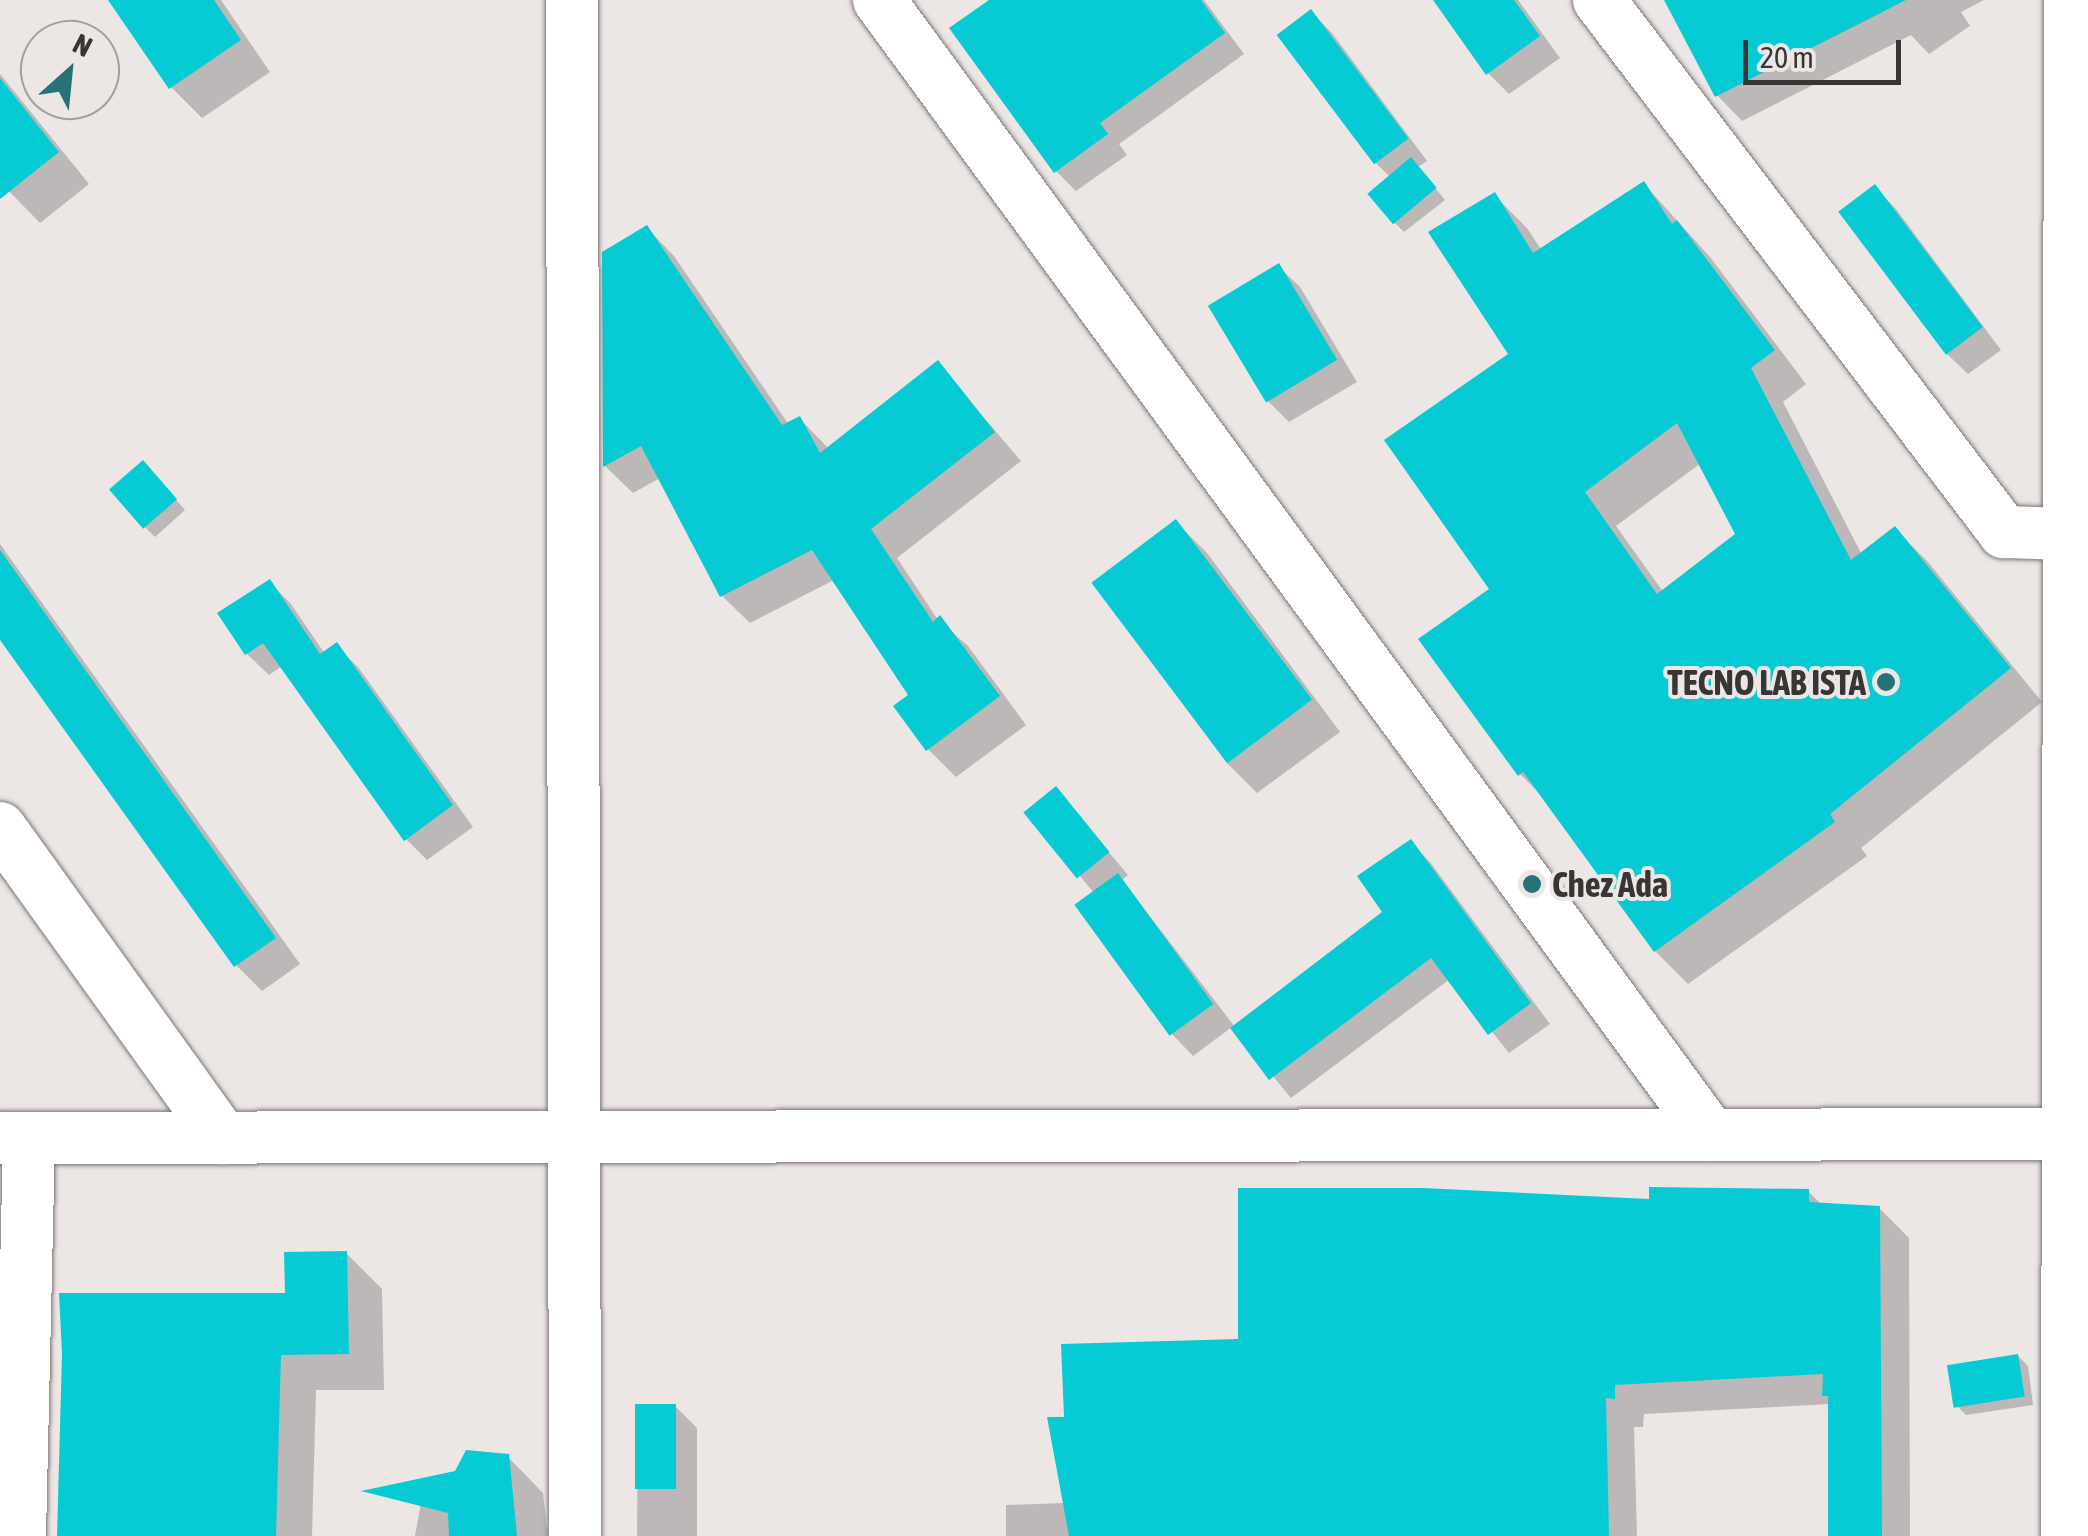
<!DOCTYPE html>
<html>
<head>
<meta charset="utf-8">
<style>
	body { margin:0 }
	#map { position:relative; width:2088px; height:1536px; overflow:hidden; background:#ece6e5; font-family:"Asap Condensed",sans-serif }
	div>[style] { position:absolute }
	.shadow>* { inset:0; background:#0003 }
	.building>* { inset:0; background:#06cbd5; transform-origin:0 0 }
	.roads { filter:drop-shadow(0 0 2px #7c7675) drop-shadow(0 0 2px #7c7675) }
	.street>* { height:52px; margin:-26px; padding:0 26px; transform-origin:26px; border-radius:26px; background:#fff }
	.dots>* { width:28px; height:28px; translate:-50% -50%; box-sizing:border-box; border:5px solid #ece6e5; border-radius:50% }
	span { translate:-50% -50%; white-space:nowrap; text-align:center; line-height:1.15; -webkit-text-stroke:8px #ece6e5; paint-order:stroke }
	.poi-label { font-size:35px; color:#383535; font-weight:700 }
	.right { translate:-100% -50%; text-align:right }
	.left { translate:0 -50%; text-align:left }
	.north { position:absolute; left:20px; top:20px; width:100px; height:100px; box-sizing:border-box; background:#ece6e5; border:2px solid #a49f9f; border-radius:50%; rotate:27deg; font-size:28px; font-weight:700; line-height:40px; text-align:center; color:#383535 }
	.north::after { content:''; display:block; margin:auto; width:35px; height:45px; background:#277277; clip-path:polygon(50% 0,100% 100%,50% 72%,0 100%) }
	.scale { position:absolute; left:1743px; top:40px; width:158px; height:45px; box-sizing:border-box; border:5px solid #383535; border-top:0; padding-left:12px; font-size:30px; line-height:35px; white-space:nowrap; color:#383535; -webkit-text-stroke:8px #ece6e5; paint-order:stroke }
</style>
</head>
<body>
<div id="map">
	<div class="shadow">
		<i style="clip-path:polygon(111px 0,221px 0,270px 72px,202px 118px,171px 87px)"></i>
		<i style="clip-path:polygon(993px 0,1204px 0,1244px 54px,1119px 144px,1127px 155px,1076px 191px,1056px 171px)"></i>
		<i style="clip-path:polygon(1436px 0,1518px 0,1560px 58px,1509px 94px,1488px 73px)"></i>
		<i style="clip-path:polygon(1667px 0,1984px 0,1961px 12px,1970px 26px,1929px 54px,1911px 35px,1742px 121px,1717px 95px)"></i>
		<i style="clip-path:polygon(1311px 12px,1332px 33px,1427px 161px,1418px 167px,1445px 200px,1404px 232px,1394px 222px,1390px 177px,1375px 162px)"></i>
		<i style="clip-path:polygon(0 74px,89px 184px,40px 223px,0 182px)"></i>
		<i style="clip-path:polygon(evenodd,1644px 184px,1710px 257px,1806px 384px,1783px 402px,1862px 555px,1895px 529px,1928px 562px,2042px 702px,1861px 848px,1867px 856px,1688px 984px,1655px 951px,1548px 802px,1520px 774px,1511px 355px,1494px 195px,1527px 228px,1542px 251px,1644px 184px,1701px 463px,1738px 534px,1664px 593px,1616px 526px,1701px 463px)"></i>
		<i style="clip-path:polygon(1875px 188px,1896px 209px,2001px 350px,1968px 374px,1946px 353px)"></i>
		<i style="clip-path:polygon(647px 228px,674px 256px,789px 425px,800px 419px,829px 449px,938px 364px,1021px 461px,897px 558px,938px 620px,968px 646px,1026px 725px,956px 777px,928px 749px,911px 695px,834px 580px,750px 623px,722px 596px,660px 478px,633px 493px,605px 466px,605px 253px)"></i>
		<i style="clip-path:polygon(1278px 266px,1300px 287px,1357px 382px,1289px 422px,1268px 401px)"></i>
		<i style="clip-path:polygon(153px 474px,185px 510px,155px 537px,145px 527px)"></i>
		<i style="clip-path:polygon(1176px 522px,1207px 553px,1340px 732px,1257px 793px,1226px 762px,1093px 582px)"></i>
		<i style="clip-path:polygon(0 544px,300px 964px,262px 991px,236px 965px,0 635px)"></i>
		<i style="clip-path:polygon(269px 582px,291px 604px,325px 654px,336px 646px,358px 667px,473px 827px,427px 860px,406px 839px,282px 666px,269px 675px,247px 654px,221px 613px)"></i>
		<i style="clip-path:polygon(1056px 789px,1128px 875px,1122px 880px,1235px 1027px,1386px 912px,1410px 842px,1430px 862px,1550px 1024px,1509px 1053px,1450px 979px,1291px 1098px,1232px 1027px,1193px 1056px,1172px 1034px,1094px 893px,1027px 812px)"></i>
		<i style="clip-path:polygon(1808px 1191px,1822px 1205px,1879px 1208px,1909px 1238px,1910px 1536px,1830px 1536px,1830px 1404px,1644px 1414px,1643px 1427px,1634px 1427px,1637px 1536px,1006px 1536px,1006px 1505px,1065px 1503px,1066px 1420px,1241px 1342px,1651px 1201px)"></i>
		<i style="clip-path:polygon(346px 1253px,382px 1289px,384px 1390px,316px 1390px,312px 1536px,59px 1536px,287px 1296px)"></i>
		<i style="clip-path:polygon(2018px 1356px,2028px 1366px,2033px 1405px,1966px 1415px,1956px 1405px)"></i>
		<i style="clip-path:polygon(675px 1406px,697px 1428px,697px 1536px,637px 1536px,638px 1407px)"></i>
		<i style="clip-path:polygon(508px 1457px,543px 1493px,548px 1536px,415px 1536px,425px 1480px)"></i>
	</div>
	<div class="building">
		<i style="clip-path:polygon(108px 0,214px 0,241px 40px,169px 89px)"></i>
		<i style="clip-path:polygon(989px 0,1201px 0,1225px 33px,1100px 123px,1108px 134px,1054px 173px,949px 28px)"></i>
		<i style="clip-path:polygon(1433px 0,1514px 0,1540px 36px,1486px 75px)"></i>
		<i style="clip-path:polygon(1664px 0,1906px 0,1715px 97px)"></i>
		<i style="left:1311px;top:9px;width:162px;height:43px;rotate:53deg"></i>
		<i style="clip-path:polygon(0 78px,59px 152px,0 199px)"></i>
		<i style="left:1411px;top:157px;width:40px;height:57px;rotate:50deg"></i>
		<i style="clip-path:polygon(evenodd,1644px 181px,1672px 224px,1677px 220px,1775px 350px,1751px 368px,1851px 560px,1895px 526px,2011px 668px,1830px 814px,1835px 822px,1654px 952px,1523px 772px,1518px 776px,1418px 639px,1489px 589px,1384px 440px,1508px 354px,1428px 232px,1495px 192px,1533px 253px,1644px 181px,1677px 423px,1735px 534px,1657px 594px,1585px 492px,1677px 423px)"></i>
		<i style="left:1875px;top:184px;width:179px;height:46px;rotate:53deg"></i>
		<i style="clip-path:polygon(647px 225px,782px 425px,800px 416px,820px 453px,938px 360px,995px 432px,871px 529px,933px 622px,940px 615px,1000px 696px,926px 751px,893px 706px,908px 695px,812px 550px,720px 597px,641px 446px,603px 467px,602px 252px)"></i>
		<i style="left:1279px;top:263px;width:113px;height:83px;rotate:59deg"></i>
		<i style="left:143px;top:460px;width:52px;height:45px;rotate:49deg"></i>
		<i style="left:1176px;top:519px;width:226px;height:106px;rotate:53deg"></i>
		<i style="clip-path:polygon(0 550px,276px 938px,234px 967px,0 640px)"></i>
		<i style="clip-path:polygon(270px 579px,320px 654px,337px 642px,453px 805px,404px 841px,263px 643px,245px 655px,217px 613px)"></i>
		<i style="left:1056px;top:786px;width:85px;height:42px;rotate:51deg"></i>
		<i style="clip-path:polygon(1411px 839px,1531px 1003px,1488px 1035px,1431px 958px,1269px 1080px,1230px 1028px,1382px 912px,1357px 876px)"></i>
		<i style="left:1118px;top:873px;width:162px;height:54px;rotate:54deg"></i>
		<i style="clip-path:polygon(1649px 1187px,1809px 1189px,1809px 1202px,1880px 1206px,1882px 1536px,1828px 1536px,1828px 1396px,1822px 1396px,1823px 1374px,1615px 1385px,1615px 1399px,1606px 1398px,1609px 1536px,1069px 1536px,1047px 1417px,1064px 1417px,1061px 1344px,1238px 1339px,1238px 1188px,1423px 1188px,1649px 1199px)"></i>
		<i style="clip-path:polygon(347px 1251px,349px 1354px,281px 1355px,276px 1536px,57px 1536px,62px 1354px,59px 1293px,285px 1293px,284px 1252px)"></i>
		<i style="left:2018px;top:1354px;width:43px;height:72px;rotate:81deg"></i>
		<i style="left:635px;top:1404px;width:41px;height:85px"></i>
		<i style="clip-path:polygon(466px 1450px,509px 1454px,517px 1536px,449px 1536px,448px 1513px,361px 1491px,455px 1471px)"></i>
	</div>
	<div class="roads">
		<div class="street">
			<i style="left:572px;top:0;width:1536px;rotate:89.89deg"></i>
			<i style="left:879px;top:0;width:1407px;rotate:53.76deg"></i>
			<i style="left:1599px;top:0;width:669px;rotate:52.72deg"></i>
			<i style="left:2004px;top:532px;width:84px;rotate:2deg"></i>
			<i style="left:0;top:828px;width:382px;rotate:54.3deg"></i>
			<i style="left:0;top:1138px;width:2088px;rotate:-0.11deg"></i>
			<i style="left:20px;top:1536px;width:398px;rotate:-88.7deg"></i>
			<i style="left:2067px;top:1536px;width:1536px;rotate:-89.89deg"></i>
		</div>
	</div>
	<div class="dots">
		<i style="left:1886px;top:682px;background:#277277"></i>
		<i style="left:1532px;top:884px;background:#277277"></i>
	</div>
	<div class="poi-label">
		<span class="right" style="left:1866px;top:682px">TECNO LAB ISTA</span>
		<span class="left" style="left:1552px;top:884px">Chez Ada</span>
	</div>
	<div class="north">N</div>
	<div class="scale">20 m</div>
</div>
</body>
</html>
